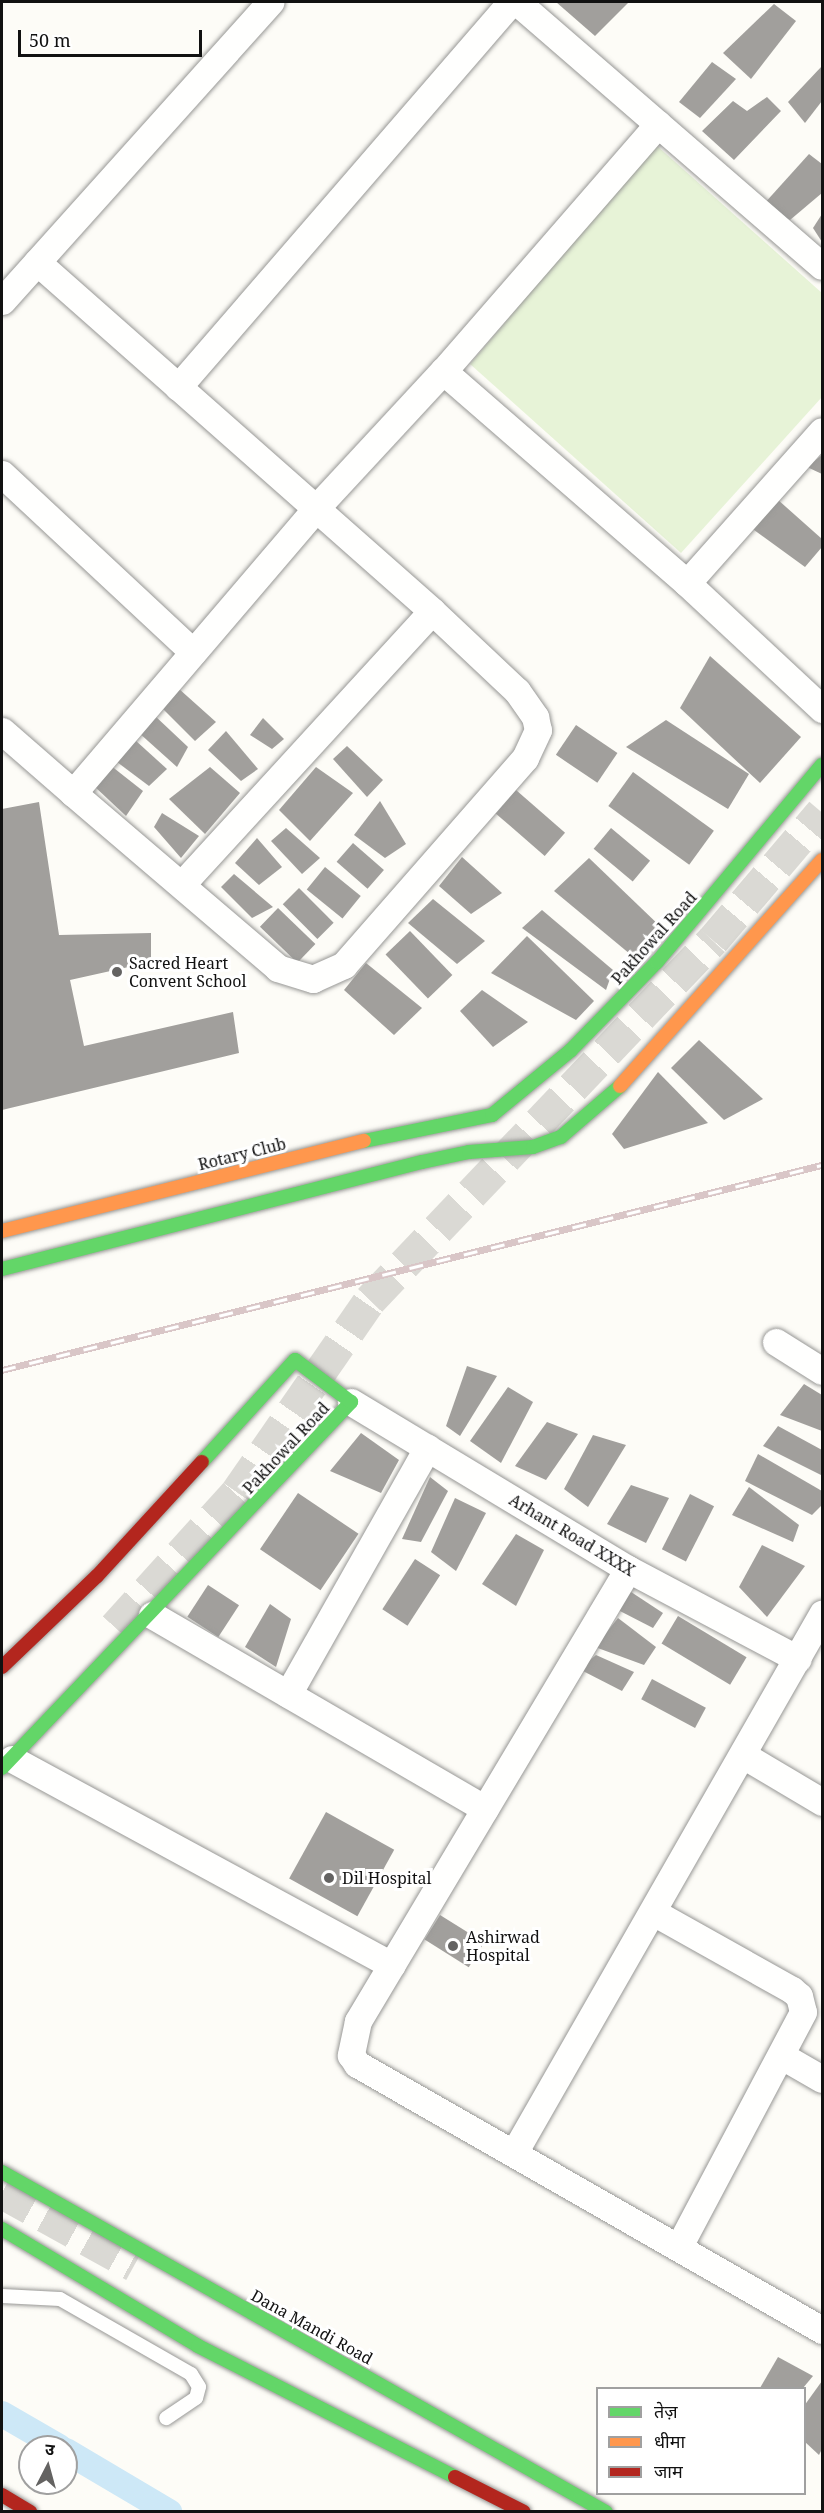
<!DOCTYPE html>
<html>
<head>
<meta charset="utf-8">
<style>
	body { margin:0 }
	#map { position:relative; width:824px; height:2513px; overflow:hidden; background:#fdfcf7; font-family:"Noto Serif","Noto Sans Devanagari",serif }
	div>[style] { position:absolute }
	.green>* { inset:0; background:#e7f3d7 }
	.canal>* { height:26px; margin:-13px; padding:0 13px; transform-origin:13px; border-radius:13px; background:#cde8f7 }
	.building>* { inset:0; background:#a19f9c; transform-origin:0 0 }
	.secondary-tunnel>* { height:33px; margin-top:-16.5px; transform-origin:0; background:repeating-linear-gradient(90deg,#dad9d4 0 33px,transparent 0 49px) }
	.roads { filter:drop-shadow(0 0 2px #979795) drop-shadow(0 0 2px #979795) }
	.lane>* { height:14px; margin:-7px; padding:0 7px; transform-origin:7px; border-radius:7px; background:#fffffe }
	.street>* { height:27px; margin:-13.5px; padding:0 13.5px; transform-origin:13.5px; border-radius:13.5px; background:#fffffe }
	.fast>* { height:14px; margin:-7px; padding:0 7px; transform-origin:7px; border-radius:7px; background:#63d668 }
	.slow>* { height:14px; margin:-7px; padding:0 7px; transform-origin:7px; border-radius:7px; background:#ff974d }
	.jam>* { height:14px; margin:-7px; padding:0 7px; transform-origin:7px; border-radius:7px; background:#b3261e }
	.rail>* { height:7px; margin-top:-3.5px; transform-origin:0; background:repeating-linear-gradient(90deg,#fff 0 14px,#d9c6c7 0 28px); box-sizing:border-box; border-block:2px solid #d9c6c7 }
	.dots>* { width:16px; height:16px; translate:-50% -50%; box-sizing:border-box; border:3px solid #fff; border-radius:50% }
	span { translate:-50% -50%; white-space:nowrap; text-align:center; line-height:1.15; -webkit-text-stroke:6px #fff; paint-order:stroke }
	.street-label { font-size:16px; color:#111 }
	.poi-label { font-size:16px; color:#111 }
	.left { translate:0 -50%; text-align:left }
	.frame { position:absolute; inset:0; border:3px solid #111; pointer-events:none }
	.legend { position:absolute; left:596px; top:2387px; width:210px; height:108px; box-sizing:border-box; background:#fff; border:2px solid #a0a0a0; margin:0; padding:8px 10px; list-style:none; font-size:18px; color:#111 }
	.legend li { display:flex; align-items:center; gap:12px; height:30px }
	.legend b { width:30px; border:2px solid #a0a0a0 }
	.north { position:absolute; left:18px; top:2435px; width:60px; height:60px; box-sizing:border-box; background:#fff; border:2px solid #a0a0a0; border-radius:50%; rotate:6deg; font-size:16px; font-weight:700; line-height:24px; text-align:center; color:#111 }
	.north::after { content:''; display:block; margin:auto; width:21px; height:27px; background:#646362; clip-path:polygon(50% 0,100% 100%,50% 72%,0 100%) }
	.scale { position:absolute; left:18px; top:30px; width:184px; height:27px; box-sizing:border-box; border:3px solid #111; border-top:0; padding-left:8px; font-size:18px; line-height:21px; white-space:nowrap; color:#111; -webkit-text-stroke:4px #fff; paint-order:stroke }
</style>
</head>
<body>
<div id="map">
	<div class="green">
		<i style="clip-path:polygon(655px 144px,822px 293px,822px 397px,681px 553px,470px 364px)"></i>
	</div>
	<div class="canal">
		<i style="left:2px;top:2414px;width:66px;rotate:30.1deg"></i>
		<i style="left:66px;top:2451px;width:120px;rotate:30.6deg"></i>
	</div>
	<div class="building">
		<i style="clip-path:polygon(556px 2px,629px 2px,595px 36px)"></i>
		<i style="clip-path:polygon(774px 4px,796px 21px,751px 79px,723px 53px)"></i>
		<i style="clip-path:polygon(712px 62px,736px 79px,700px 118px,679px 102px)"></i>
		<i style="clip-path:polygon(822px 66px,822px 101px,805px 123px,788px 102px)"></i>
		<i style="clip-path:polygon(767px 97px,781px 111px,734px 160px,702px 131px,733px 101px,747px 111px)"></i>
		<i style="clip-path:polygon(809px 154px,822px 164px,822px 193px,790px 220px,763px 205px)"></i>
		<i style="clip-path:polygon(822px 214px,822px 242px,813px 228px)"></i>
		<i style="clip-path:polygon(822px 455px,822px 474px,807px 467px)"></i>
		<i style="clip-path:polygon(777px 499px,822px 539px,822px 547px,805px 567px,750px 527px)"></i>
		<i style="clip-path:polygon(710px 656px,801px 737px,760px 783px,680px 708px)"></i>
		<i style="clip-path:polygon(178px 688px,216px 722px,195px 741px,162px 708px)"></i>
		<i style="clip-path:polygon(154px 715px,188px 747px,177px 767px,138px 732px)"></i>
		<i style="clip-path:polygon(263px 718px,284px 739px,272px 749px,250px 735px)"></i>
		<i style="clip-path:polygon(666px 720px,749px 774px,728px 809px,626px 747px)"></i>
		<i style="left:576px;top:725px;width:50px;height:36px;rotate:34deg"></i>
		<i style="clip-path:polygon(226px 731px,258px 769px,241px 781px,208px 750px)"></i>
		<i style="clip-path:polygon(135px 740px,167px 769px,149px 786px,113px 759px)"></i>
		<i style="clip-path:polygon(347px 746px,383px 780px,367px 797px,333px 759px)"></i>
		<i style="clip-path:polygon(110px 765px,143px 791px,126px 816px,94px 786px)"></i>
		<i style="clip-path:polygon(210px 767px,240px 793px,205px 834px,169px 799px)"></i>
		<i style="clip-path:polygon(316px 767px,353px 793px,310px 841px,279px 810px)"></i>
		<i style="left:633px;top:772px;width:100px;height:42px;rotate:36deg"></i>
		<i style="left:516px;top:790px;width:65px;height:31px;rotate:41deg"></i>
		<i style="clip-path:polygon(380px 801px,406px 844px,385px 858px,354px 835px)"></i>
		<i style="clip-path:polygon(39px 802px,59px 935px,151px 933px,151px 962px,70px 980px,84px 1046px,233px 1012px,239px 1053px,2px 1110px,2px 809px)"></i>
		<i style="clip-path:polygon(162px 813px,199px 836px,181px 858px,154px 827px)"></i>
		<i style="clip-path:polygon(286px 828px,320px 858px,302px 874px,271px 841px)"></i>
		<i style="left:611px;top:828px;width:51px;height:27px;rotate:40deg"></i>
		<i style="clip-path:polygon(257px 838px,282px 867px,259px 885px,235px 863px)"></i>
		<i style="left:353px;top:843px;width:41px;height:25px;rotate:41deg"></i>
		<i style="clip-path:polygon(462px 857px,502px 893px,471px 914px,439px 886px)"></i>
		<i style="clip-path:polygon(589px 858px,664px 930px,636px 959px,554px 891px)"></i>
		<i style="left:325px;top:867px;width:46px;height:29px;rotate:39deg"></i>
		<i style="clip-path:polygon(234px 874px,273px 907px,252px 918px,221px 887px)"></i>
		<i style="left:299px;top:888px;width:49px;height:23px;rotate:45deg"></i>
		<i style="clip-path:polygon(433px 899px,485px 941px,457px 964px,408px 923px)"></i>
		<i style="left:278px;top:908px;width:52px;height:26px;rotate:44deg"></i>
		<i style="clip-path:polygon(542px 910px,613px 970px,606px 990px,522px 928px)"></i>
		<i style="left:410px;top:931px;width:61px;height:34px;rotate:46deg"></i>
		<i style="clip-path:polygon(527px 936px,594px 1001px,576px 1020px,491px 973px)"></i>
		<i style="clip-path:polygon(366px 963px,422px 1008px,394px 1035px,344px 990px)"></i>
		<i style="clip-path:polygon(482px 990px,528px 1022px,493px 1047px,460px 1011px)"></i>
		<i style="clip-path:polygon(699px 1040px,763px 1099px,724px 1120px,671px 1068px)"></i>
		<i style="clip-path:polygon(658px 1072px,708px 1123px,624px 1149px,612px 1134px)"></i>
		<i style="clip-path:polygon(467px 1366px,497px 1376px,460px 1436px,446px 1426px)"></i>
		<i style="clip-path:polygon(804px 1384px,822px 1395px,822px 1431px,780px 1415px)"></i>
		<i style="clip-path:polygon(508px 1387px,533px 1402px,501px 1463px,470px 1441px)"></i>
		<i style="clip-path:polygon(547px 1422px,578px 1434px,546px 1480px,515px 1466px)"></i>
		<i style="clip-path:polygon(778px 1426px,822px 1450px,821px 1475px,763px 1446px)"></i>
		<i style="clip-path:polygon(361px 1433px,399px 1460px,381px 1493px,330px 1471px)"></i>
		<i style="clip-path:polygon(593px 1435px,626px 1445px,588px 1507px,564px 1489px)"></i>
		<i style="clip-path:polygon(758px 1454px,822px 1491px,822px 1505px,812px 1515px,745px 1481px)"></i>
		<i style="clip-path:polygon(430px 1477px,448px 1491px,421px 1542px,402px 1539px)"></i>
		<i style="clip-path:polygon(631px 1485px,669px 1498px,646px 1543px,607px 1524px)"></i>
		<i style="clip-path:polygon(749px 1487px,799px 1525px,793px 1542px,732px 1515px)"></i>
		<i style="left:298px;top:1493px;width:73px;height:68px;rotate:34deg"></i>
		<i style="left:690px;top:1494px;width:27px;height:62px;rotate:27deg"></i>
		<i style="clip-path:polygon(455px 1498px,486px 1513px,456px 1571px,431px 1552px)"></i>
		<i style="clip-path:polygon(516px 1534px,544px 1550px,516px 1606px,482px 1584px)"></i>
		<i style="clip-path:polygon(762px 1545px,805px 1566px,767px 1617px,739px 1587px)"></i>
		<i style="left:415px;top:1559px;width:30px;height:60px;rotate:33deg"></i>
		<i style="left:208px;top:1585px;width:37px;height:38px;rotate:33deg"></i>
		<i style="clip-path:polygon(625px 1588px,663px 1613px,653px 1628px,618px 1610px)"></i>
		<i style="clip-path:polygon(270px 1604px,291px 1619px,276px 1667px,245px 1647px)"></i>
		<i style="left:678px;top:1616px;width:80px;height:32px;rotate:31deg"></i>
		<i style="clip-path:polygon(618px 1618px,656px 1647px,644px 1665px,595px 1647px)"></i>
		<i style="clip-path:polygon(596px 1655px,634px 1672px,622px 1691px,579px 1669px)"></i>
		<i style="left:652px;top:1679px;width:61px;height:23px;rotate:28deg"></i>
		<i style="left:326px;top:1812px;width:78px;height:76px;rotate:29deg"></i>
		<i style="left:440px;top:1915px;width:52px;height:29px;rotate:32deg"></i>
		<i style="clip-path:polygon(778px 2357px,813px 2376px,803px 2388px,760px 2388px)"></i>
		<i style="clip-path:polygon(822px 2381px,822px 2449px,819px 2455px,804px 2441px,804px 2406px)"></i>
	</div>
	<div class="secondary-tunnel">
		<i style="left:115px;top:1627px;width:182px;rotate:-47.9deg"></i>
		<i style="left:237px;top:1492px;width:234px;rotate:-55.3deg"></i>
		<i style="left:370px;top:1300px;width:497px;rotate:-46.4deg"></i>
		<i style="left:713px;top:940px;width:168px;rotate:-49.6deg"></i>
		<i style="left:2px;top:2192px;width:151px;rotate:28.9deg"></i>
	</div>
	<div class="roads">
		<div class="lane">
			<i style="left:2px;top:2296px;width:58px;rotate:3deg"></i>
			<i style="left:60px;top:2299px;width:151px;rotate:29.8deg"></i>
			<i style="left:191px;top:2374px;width:15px;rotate:58deg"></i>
			<i style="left:199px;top:2387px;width:11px;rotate:105deg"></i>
			<i style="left:196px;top:2398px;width:36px;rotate:146deg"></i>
		</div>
		<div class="street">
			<i style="left:517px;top:2px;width:403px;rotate:40.9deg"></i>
			<i style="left:658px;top:124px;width:327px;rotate:131deg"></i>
			<i style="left:443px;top:371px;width:323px;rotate:41deg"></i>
			<i style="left:687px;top:583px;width:203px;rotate:-48.4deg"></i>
			<i style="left:37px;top:262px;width:527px;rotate:41.46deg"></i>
			<i style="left:432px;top:611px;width:117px;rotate:43.3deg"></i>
			<i style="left:517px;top:691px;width:32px;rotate:55deg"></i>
			<i style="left:535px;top:717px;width:13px;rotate:77deg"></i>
			<i style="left:538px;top:730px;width:31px;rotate:115deg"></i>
			<i style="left:525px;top:758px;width:275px;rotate:131.2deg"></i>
			<i style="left:344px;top:965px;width:34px;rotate:156deg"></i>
			<i style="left:313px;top:979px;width:37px;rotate:-163deg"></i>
			<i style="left:278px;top:968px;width:270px;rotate:-139.5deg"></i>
			<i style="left:2px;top:301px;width:402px;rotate:-48.1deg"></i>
			<i style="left:178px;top:387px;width:509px;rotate:-49.14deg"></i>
			<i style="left:2px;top:474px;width:261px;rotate:43deg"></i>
			<i style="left:687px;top:583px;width:185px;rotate:43deg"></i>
			<i style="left:2px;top:731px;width:94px;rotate:41.1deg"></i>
			<i style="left:73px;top:793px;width:376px;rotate:-49.5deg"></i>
			<i style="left:317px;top:507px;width:185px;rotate:-47.2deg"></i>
			<i style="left:182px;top:884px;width:370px;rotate:-47.5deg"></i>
			<i style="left:776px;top:1342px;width:54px;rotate:32.2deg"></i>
			<i style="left:351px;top:1402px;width:323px;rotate:31.1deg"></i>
			<i style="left:628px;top:1569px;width:192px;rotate:27.9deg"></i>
			<i style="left:628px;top:1569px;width:527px;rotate:120.85deg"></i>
			<i style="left:358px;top:2021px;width:35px;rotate:102deg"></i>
			<i style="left:351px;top:2055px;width:11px;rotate:56deg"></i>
			<i style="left:357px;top:2064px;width:536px;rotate:29.77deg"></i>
			<i style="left:152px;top:1615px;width:385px;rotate:30.2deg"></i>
			<i style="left:288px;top:1694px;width:283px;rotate:-60.5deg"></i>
			<i style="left:743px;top:1755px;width:92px;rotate:30.7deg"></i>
			<i style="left:12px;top:1759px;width:432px;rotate:28.5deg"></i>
			<i style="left:653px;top:1912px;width:159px;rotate:29.3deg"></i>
			<i style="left:792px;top:1990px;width:9px;rotate:41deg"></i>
			<i style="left:799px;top:1996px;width:16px;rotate:76deg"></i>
			<i style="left:803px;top:2012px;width:265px;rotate:117.9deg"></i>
			<i style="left:782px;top:2056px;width:46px;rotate:29.9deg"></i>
			<i style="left:515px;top:2151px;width:619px;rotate:-60.24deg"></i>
		</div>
		<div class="fast">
			<i style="left:364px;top:1141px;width:131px;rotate:-11.5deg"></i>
			<i style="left:492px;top:1115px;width:102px;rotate:-39.4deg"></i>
			<i style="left:571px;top:1050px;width:123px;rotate:-45.7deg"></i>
			<i style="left:657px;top:962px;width:257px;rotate:-50.1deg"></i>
			<i style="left:2px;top:1269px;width:433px;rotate:-14.3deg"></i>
			<i style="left:422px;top:1162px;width:48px;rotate:-12deg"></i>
			<i style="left:469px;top:1152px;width:64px;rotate:-4.5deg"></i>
			<i style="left:533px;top:1147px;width:30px;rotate:-20deg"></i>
			<i style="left:561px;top:1137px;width:78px;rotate:-40.8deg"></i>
			<i style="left:2px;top:1768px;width:506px;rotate:-46.36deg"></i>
			<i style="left:351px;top:1402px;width:70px;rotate:-143.1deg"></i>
			<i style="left:295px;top:1360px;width:138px;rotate:132.4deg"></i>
			<i style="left:2px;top:2172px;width:693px;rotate:29.38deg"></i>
			<i style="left:2px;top:2229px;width:228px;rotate:30.8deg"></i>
			<i style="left:198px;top:2346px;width:288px;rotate:27deg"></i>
		</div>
		<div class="slow">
			<i style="left:620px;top:1086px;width:303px;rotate:-48.2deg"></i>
			<i style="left:2px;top:1231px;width:373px;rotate:-14deg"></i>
		</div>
		<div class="jam">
			<i style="left:2px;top:1667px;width:132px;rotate:-43.8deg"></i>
			<i style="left:97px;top:1576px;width:155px;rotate:-47.4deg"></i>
			<i style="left:455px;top:2477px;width:77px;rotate:26.9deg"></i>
			<i style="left:2px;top:2495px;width:33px;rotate:31deg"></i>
		</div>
	</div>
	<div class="rail">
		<i style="left:2px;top:1370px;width:845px;rotate:-14.04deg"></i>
	</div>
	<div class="dots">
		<i style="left:117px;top:972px;background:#646362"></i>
		<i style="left:329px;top:1878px;background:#646362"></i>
		<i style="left:453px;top:1946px;background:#646362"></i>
	</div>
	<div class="street-label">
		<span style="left:654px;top:938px;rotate:-48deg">Pakhowal Road</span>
		<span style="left:242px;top:1154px;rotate:-14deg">Rotary Club</span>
		<span style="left:286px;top:1448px;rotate:-47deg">Pakhowal Road</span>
		<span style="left:572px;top:1535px;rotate:31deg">Arhant Road XXXX</span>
		<span style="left:312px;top:2327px;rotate:29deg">Dana Mandi Road</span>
	</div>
	<div class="poi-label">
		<span class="left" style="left:129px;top:972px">Sacred Heart<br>Convent School</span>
		<span class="left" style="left:342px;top:1878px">Dil Hospital</span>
		<span class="left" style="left:466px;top:1946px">Ashirwad<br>Hospital</span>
	</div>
	<div class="frame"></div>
	<ul class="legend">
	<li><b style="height:8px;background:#63d668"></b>तेज़</li>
	<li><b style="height:8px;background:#ff974d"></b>धीमा</li>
	<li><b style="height:8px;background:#b3261e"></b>जाम</li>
	</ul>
	<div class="north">उ</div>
	<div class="scale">50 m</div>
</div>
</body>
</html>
